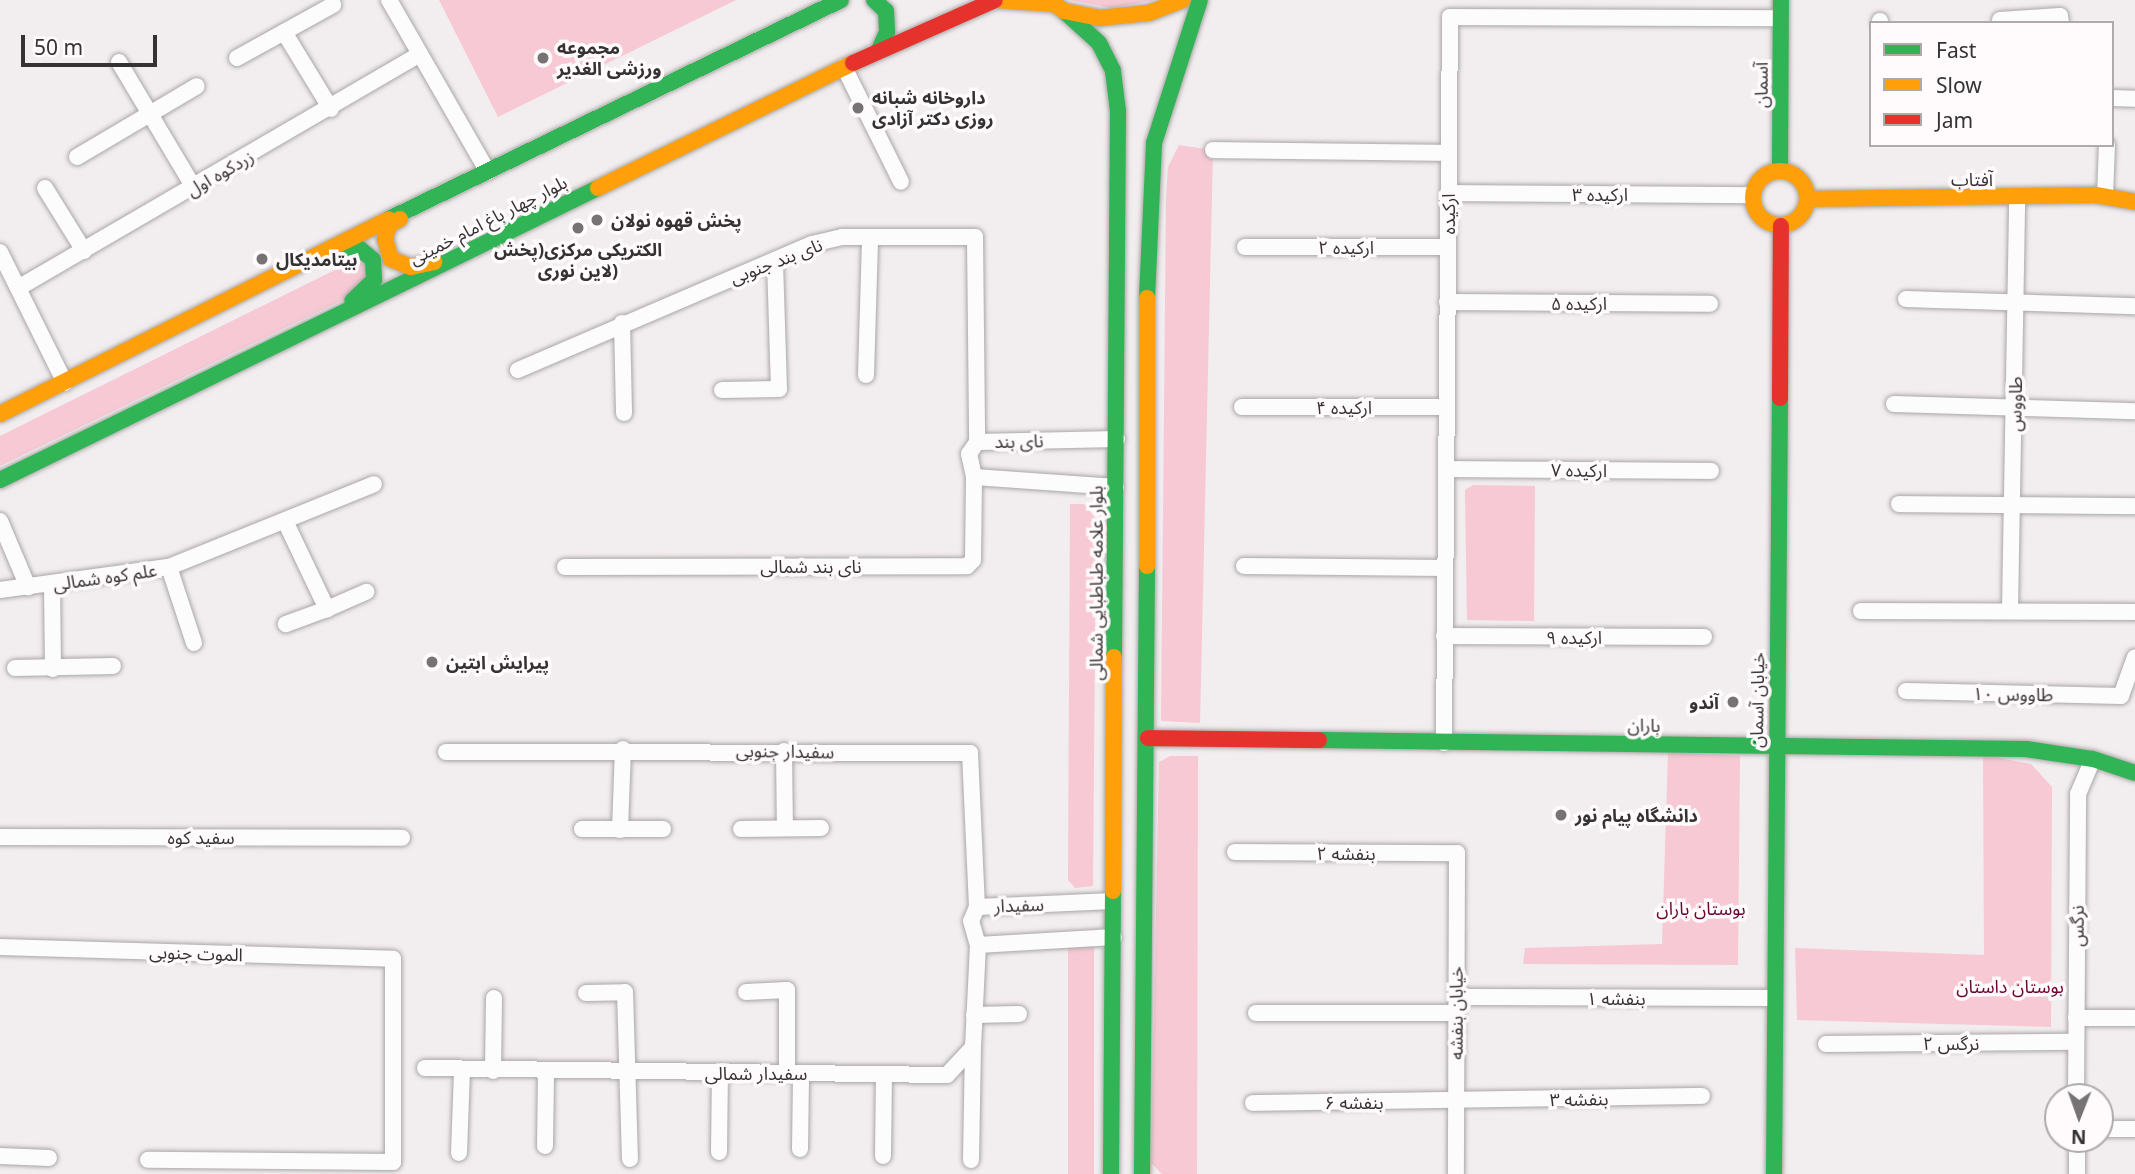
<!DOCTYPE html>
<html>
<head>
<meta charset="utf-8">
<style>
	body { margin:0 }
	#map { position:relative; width:2135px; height:1174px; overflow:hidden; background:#f2edee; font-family:"Noto Sans","Noto Sans Arabic",sans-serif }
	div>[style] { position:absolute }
	.green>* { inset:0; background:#f7c9d4; transform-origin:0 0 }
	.roads { filter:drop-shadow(0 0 2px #aaa7a7) drop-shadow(0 0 2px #aaa7a7) }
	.street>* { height:16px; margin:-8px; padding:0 8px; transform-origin:8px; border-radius:8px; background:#fdfcfc }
	.fast>* { height:16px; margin:-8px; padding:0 8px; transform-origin:8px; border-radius:8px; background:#30b455 }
	.slow>* { height:16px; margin:-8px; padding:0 8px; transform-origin:8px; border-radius:8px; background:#ff9f0a }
	.slow>.ring { margin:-8px; padding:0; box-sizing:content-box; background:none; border:16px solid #ff9f0a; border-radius:50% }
	.jam>* { height:16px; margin:-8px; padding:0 8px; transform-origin:8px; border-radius:8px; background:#e5322d }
	.dots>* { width:19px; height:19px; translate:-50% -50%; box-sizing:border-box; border:4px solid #fffafb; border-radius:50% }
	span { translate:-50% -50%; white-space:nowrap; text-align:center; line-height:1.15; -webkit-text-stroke:7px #fffafb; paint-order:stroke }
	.poi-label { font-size:18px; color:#353233; font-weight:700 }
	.left { translate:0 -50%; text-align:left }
	.right { translate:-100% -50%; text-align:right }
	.street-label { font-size:18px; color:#353233 }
	.park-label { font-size:18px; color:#6b0230 }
	.legend { position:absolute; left:1869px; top:21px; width:245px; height:126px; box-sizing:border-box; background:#fffafb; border:2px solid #aeaaab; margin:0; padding:9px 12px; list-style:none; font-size:21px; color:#353233 }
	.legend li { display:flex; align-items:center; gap:14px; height:35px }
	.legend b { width:35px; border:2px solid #aeaaab }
	.north { position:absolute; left:2044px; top:1083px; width:70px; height:70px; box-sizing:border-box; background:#fffafb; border:2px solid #aeaaab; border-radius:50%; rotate:181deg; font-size:19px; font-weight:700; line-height:28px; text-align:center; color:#353233 }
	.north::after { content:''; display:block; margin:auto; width:24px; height:32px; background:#777374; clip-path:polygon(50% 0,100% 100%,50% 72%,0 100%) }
	.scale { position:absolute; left:21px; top:35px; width:136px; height:32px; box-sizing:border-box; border:4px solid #353233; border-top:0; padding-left:9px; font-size:21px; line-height:24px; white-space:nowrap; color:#353233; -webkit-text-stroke:5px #fffafb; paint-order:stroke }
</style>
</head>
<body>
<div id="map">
	<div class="green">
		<i style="clip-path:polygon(439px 0,736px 0,498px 117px)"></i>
		<i style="clip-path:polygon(1069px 0,1155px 0,1112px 8px)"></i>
		<i style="clip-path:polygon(1179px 145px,1213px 150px,1200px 723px,1161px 721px,1166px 199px,1168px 167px)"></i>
		<i style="clip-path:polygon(364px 263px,368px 270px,357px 293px,0 466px,0 436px,347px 264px)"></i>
		<i style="clip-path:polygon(1473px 485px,1535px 486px,1534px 621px,1467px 620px,1465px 490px)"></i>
		<i style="clip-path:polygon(1070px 504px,1084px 504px,1096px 519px,1093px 886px,1075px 888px,1068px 880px)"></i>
		<i style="clip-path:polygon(1668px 752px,1740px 756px,1738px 965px,1523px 964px,1525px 948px,1662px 944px)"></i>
		<i style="clip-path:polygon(1983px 755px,2031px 764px,2052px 787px,2051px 1027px,1797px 1020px,1795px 948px,1984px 955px)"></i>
		<i style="clip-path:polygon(1170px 756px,1198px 756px,1197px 1174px,1162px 1174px,1151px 1163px,1159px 762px)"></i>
		<i style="left:1094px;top:947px;width:227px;height:26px;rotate:90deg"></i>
	</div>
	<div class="roads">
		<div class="street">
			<i style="left:389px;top:0;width:198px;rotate:60.1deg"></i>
			<i style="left:2000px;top:20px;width:60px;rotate:-3.8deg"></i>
			<i style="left:2060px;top:16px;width:7px;rotate:82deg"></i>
			<i style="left:1880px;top:23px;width:2px;rotate:-90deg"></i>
			<i style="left:284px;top:32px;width:90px;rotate:58.6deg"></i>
			<i style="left:237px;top:58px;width:110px;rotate:-28.9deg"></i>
			<i style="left:119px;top:62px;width:147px;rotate:59.2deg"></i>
			<i style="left:844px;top:67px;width:128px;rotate:63.6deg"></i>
			<i style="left:2112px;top:98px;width:23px;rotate:2deg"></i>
			<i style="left:1213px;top:150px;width:236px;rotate:0.7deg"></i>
			<i style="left:77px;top:157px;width:139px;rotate:-30.6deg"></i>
			<i style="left:45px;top:188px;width:74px;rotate:58.2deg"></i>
			<i style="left:1448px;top:193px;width:304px;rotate:0.4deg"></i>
			<i style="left:2105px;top:196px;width:51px;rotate:-87.8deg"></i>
			<i style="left:1245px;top:247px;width:203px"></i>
			<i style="left:0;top:252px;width:146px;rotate:63.6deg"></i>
			<i style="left:18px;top:288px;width:465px;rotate:-30.2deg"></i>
			<i style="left:1906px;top:299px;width:229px;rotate:1.8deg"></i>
			<i style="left:1447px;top:302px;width:263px;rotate:0.4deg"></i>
			<i style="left:622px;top:323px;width:90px;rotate:88.7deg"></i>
			<i style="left:518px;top:370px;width:320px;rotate:-23.2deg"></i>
			<i style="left:812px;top:244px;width:31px;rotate:-13deg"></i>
			<i style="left:842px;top:237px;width:133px"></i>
			<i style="left:975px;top:237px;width:205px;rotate:89.4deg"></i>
			<i style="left:866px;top:375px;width:137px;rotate:-88.3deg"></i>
			<i style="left:722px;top:390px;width:57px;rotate:-1deg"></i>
			<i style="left:779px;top:389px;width:129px;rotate:-91.8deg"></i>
			<i style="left:1894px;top:404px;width:241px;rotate:1.7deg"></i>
			<i style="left:1242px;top:407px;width:204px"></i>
			<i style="left:1446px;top:469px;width:265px;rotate:0.4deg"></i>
			<i style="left:1116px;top:487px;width:142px;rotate:-176deg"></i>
			<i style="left:974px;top:477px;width:24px;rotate:-102deg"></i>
			<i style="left:969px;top:454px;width:14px;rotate:-56deg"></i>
			<i style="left:977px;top:442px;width:140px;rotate:-1.2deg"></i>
			<i style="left:1899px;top:504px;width:236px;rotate:0.5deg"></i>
			<i style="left:0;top:521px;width:72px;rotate:67deg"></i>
			<i style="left:285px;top:521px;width:98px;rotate:64.5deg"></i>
			<i style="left:327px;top:609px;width:44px;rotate:159.9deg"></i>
			<i style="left:1244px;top:566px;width:201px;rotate:0.6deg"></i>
			<i style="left:169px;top:567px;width:80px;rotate:71.8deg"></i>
			<i style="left:565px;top:567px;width:402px;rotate:-0.1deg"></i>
			<i style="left:967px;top:566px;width:8px;rotate:-45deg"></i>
			<i style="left:973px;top:560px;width:83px;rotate:-89.3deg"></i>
			<i style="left:52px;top:585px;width:84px;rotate:89.3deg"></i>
			<i style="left:0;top:590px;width:171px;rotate:-7.8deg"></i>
			<i style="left:169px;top:567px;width:221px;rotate:-22deg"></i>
			<i style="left:327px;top:609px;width:43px;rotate:-23.6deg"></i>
			<i style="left:2010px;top:610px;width:412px;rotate:-89deg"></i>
			<i style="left:1861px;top:611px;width:274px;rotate:0.2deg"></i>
			<i style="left:1444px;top:636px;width:260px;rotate:0.2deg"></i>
			<i style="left:15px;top:668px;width:98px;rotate:-1.2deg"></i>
			<i style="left:1906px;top:691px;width:215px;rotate:1.3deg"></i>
			<i style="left:2121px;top:696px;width:41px;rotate:-70.3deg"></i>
			<i style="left:1444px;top:743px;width:726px;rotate:-89.53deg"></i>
			<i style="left:1450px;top:17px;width:330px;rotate:0.2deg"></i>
			<i style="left:784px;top:751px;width:77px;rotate:89.3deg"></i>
			<i style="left:446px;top:752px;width:524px;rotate:0.11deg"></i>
			<i style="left:970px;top:753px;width:154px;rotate:87.4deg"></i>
			<i style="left:582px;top:829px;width:81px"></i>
			<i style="left:741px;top:829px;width:80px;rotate:-0.7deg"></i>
			<i style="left:620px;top:830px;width:81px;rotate:-87.9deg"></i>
			<i style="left:0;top:837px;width:402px;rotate:0.1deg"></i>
			<i style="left:1235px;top:852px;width:222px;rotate:0.3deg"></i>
			<i style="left:1457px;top:853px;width:321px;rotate:90.2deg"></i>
			<i style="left:1113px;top:901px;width:136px;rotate:177.5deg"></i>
			<i style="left:977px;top:907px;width:15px;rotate:113deg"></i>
			<i style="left:971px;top:921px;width:25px;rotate:74deg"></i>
			<i style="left:978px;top:945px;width:136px;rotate:-3.4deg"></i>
			<i style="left:0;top:947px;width:393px;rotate:1.7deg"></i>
			<i style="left:393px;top:959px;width:203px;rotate:90deg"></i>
			<i style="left:393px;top:1162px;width:245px;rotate:-179.5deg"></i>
			<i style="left:746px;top:992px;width:41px;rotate:-2.8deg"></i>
			<i style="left:787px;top:990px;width:83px;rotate:90deg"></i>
			<i style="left:586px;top:993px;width:39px;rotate:-1deg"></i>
			<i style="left:625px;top:992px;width:167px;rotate:88.3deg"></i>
			<i style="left:1456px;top:997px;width:319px;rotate:0.2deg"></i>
			<i style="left:1256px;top:1013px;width:200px"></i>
			<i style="left:974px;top:1015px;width:45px;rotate:-1.3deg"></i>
			<i style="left:2076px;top:1018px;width:59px"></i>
			<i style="left:1826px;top:1044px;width:250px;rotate:-0.5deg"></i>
			<i style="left:425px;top:1068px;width:522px;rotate:0.77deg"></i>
			<i style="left:947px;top:1075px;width:38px;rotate:-47deg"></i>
			<i style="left:973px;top:1047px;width:102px;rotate:-87.2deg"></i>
			<i style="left:493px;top:1071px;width:73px;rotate:-89.2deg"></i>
			<i style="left:2076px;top:1097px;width:303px;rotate:-89.6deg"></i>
			<i style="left:2078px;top:794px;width:38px;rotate:-67deg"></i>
			<i style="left:1253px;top:1103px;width:449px;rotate:-0.9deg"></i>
			<i style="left:2100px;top:1129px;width:35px"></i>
			<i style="left:2077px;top:1139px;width:35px;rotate:90deg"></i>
			<i style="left:545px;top:1146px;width:75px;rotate:-89.2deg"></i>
			<i style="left:800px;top:1149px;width:76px;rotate:-89.2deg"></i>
			<i style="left:719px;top:1152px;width:79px;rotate:-89.3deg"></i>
			<i style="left:459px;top:1153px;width:83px;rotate:-87.9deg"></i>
			<i style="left:0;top:1156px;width:49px;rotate:2.3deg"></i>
			<i style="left:883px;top:1156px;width:82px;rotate:-89.3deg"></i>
			<i style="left:971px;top:1160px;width:113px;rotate:-89deg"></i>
		</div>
		<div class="fast">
			<i style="left:874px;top:0;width:16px;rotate:43deg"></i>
			<i style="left:886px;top:11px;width:21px;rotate:87deg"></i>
			<i style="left:887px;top:32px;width:20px;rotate:114deg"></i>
			<i style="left:1064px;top:11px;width:47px;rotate:42.4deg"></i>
			<i style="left:1099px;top:43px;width:31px;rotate:63deg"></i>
			<i style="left:1113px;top:71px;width:40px;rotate:82.9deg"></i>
			<i style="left:1118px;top:111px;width:546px;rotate:90.42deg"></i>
			<i style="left:1780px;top:170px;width:170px;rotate:-89.7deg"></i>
			<i style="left:389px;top:219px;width:502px;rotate:-25.85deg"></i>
			<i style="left:334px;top:248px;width:26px;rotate:2deg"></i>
			<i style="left:360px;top:249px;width:17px;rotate:40deg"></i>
			<i style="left:373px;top:260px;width:20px;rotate:87deg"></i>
			<i style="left:374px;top:280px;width:30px;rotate:136deg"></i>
			<i style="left:1147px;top:298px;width:155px;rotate:-87.4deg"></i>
			<i style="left:1154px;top:143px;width:150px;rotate:-72.2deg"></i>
			<i style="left:0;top:480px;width:665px;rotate:-26.03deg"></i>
			<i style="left:1319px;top:740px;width:707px;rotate:0.73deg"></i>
			<i style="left:2026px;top:749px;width:68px;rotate:8.5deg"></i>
			<i style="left:2093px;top:759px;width:44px;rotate:18.4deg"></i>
			<i style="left:1111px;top:1174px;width:283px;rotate:-89.6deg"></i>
			<i style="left:1142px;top:1174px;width:608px;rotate:-89.53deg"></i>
			<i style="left:1774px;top:1174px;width:776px;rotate:-89.56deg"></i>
		</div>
		<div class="slow">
			<i style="left:996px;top:0;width:58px;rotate:3.9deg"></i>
			<i style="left:1049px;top:0;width:19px;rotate:36deg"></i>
			<i style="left:1064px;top:11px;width:37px;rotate:11deg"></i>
			<i style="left:1100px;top:18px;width:49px;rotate:-5.8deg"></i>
			<i style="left:1149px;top:13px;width:36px;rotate:-21deg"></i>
			<i class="ring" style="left:1753px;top:171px;width:38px;height:38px"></i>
			<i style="left:598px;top:188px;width:284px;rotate:-26.1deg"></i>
			<i style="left:1808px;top:199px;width:288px;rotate:-0.8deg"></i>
			<i style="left:2096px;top:195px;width:40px;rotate:10deg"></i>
			<i style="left:400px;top:219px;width:13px;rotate:151deg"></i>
			<i style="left:389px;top:225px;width:15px;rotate:106deg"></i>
			<i style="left:385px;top:239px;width:21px;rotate:73deg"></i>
			<i style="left:391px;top:259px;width:22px;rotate:22deg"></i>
			<i style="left:411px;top:267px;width:24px;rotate:-12deg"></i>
			<i style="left:0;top:414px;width:435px;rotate:-26.6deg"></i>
			<i style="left:1147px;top:566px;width:268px;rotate:-90deg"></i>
			<i style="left:1113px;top:891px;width:234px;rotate:-89.8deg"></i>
		</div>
		<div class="jam">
			<i style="left:853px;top:63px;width:155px;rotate:-23.9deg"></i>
			<i style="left:1780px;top:398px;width:172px;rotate:-89.7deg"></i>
			<i style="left:1148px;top:738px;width:171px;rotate:0.7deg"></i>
		</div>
	</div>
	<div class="dots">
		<i style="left:543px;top:58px;background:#777374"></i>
		<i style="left:858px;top:108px;background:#777374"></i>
		<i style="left:597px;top:220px;background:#777374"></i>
		<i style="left:578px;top:228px;background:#777374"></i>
		<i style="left:262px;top:259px;background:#777374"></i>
		<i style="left:432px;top:662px;background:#777374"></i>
		<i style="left:1733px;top:702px;background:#777374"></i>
		<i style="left:1561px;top:815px;background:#777374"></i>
	</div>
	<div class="poi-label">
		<span class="left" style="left:557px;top:58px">مجموعه<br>ورزشی الغدیر</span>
		<span class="left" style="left:872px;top:108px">داروخانه شبانه<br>روزی دکتر آزادی</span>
		<span class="left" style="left:611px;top:220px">پخش قهوه نولان</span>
		<span style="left:578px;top:260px">الکتریکی مرکزی(پخش<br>لاین نوری)</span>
		<span class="left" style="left:276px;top:259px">بیتامدیکال</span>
		<span class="left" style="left:446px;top:662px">پیرایش ابتین</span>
		<span class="right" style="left:1719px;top:702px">آندو</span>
		<span class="left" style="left:1575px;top:815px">دانشگاه پیام نور</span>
	</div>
	<div class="street-label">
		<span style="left:1761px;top:85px;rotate:-90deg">آسمان</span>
		<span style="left:220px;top:173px;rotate:-30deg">زردکوه اول</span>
		<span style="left:1972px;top:179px">آفتاب</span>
		<span style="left:1600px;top:194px">ارکیده ۳</span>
		<span style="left:1448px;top:214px;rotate:-90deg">ارکیده</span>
		<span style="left:488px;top:220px;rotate:-27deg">بلوار چهار باغ امام خمینی</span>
		<span style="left:1346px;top:247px">ارکیده ۲</span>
		<span style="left:776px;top:261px;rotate:-21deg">نای بند جنوبی</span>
		<span style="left:1579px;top:303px">ارکیده ۵</span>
		<span style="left:2015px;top:404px;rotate:-89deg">طاووس</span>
		<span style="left:1344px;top:407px">ارکیده ۴</span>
		<span style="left:1019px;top:441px;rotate:-1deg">نای بند</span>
		<span style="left:1579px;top:470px;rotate:1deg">ارکیده ۷</span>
		<span style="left:811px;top:566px">نای بند شمالی</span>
		<span style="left:105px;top:577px;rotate:-8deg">علم کوه شمالی</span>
		<span style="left:1096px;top:583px;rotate:-90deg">بلوار علامه طباطبایی شمالی</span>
		<span style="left:1574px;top:637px">ارکیده ۹</span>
		<span style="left:2013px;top:694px;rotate:1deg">طاووس ۱۰</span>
		<span style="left:1757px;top:700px;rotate:-89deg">خیابان آسمان</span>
		<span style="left:1644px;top:725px;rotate:1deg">باران</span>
		<span style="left:785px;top:751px;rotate:1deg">سفیدار جنوبی</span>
		<span style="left:201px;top:837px">سفید کوه</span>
		<span style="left:1346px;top:853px">بنفشه ۲</span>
		<span style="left:1019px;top:905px;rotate:-2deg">سفیدار</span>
		<span style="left:2077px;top:926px;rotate:-90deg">نرگس</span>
		<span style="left:196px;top:953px;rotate:2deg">الموت جنوبی</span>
		<span style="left:1616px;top:998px">بنفشه ۱</span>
		<span style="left:1456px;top:1013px;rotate:-90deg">خیابان بنفشه</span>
		<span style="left:1951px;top:1043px">نرگس ۲</span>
		<span style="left:756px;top:1073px">سفیدار شمالی</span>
		<span style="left:1579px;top:1099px;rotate:-1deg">بنفشه ۳</span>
		<span style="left:1354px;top:1102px">بنفشه ۶</span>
	</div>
	<div class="park-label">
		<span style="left:1701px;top:908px">بوستان باران</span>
		<span style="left:2010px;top:986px">بوستان داستان</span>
	</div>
	<ul class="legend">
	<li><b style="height:9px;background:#30b455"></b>Fast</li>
	<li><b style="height:9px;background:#ff9f0a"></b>Slow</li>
	<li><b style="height:9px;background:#e5322d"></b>Jam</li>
	</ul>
	<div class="north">N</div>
	<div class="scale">50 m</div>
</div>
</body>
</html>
